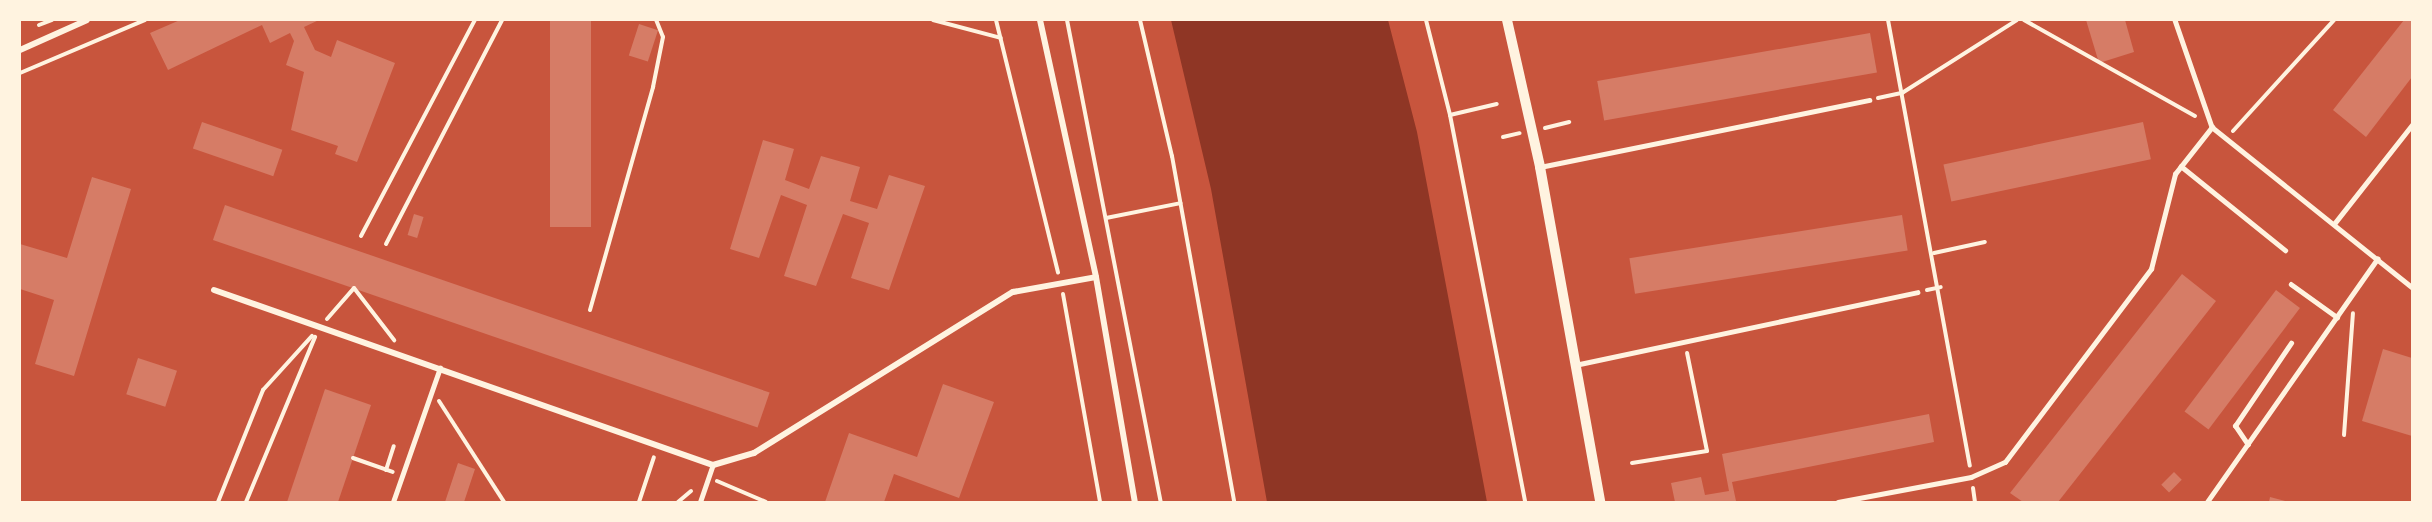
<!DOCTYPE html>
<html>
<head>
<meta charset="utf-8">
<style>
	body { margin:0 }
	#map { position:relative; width:2432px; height:522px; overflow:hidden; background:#c8553d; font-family:"PT Sans",sans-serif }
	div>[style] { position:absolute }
	.water>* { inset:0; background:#8f3625 }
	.building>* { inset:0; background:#d67c66; transform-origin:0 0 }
	.path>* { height:4px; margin:-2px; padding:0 2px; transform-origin:2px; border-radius:2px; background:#fff3e0 }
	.service>* { height:4.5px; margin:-2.25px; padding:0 2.25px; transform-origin:2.25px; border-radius:2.25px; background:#fff3e0 }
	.minor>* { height:6px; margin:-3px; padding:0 3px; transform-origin:3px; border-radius:3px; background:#fff3e0 }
	.tertiary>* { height:10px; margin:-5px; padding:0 5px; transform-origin:5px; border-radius:5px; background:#fff3e0 }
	span { translate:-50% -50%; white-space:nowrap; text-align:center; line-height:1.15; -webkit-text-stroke:4.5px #fff3e0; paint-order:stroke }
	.frame { position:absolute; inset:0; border:21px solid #fff3e0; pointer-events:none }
</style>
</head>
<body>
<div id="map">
	<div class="water">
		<i style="clip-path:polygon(1171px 20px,1388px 20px,1417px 132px,1487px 502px,1267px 502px,1211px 189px)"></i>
	</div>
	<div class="building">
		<i style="clip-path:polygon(180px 20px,319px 20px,304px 27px,315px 50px,331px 57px,337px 40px,395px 63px,357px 162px,335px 154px,338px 146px,291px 130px,304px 72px,286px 65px,294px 41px,290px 33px,270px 43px,262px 25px,168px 70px,150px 33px)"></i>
		<i style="left:550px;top:20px;width:41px;height:207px"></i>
		<i style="clip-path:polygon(2086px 20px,2125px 20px,2134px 52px,2099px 63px)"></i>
		<i style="clip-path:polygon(2404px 20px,2412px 20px,2412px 77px,2366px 137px,2333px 110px)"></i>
		<i style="left:639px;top:24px;width:20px;height:33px;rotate:18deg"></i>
		<i style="left:1870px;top:33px;width:40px;height:277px;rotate:80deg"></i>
		<i style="left:202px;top:122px;width:85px;height:28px;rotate:19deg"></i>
		<i style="left:2143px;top:122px;width:38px;height:204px;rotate:78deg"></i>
		<i style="clip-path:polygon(763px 140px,794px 149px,785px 180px,809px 189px,821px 156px,860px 167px,850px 201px,877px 209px,889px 175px,925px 186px,889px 290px,851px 278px,869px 223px,843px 214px,816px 286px,784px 276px,807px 205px,781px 195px,759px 258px,730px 249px)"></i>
		<i style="clip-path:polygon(92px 177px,131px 189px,74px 376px,35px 364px,54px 300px,20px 289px,20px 244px,67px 258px)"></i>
		<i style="left:225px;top:205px;width:576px;height:37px;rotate:19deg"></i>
		<i style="left:414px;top:214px;width:10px;height:22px;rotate:17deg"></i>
		<i style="left:1902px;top:215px;width:36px;height:276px;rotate:81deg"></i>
		<i style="clip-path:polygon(2182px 274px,2216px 301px,2058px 502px,2023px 502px,2010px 493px)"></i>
		<i style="left:2276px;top:290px;width:30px;height:152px;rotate:37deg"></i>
		<i style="clip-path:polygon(2383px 349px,2412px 358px,2412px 436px,2362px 421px)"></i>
		<i style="left:138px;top:358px;width:41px;height:38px;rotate:18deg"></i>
		<i style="clip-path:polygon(943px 384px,994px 402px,959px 498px,894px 474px,884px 502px,825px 502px,849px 433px,917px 457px)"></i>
		<i style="clip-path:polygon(325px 389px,371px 405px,338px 502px,287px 502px)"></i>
		<i style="clip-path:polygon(1929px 414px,1934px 442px,1732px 482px,1736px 501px,1675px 502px,1671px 483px,1701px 477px,1705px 495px,1729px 491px,1722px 454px)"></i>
		<i style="clip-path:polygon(458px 463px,475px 469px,464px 502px,445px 502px)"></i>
		<i style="left:2174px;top:472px;width:11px;height:18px;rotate:45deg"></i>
		<i style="clip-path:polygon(2270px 497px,2289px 502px,2269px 502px)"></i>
	</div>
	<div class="path">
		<i style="left:933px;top:20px;width:70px;rotate:14.8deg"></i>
		<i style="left:996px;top:20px;width:260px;rotate:76.2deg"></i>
		<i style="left:1067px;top:20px;width:491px;rotate:79deg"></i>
		<i style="left:1140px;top:20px;width:140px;rotate:76.8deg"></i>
		<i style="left:1172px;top:156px;width:352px;rotate:79.8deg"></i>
		<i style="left:1426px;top:20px;width:98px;rotate:75.8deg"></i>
		<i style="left:1450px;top:115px;width:394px;rotate:79deg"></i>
		<i style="left:1888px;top:20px;width:453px;rotate:79.6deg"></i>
		<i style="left:2024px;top:20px;width:196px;rotate:29.3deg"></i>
		<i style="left:39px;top:25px;width:14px;rotate:-21deg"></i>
		<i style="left:20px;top:73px;width:136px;rotate:-23deg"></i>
		<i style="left:1878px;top:98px;width:25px;rotate:-12deg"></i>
		<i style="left:1902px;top:93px;width:136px;rotate:-32.4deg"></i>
		<i style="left:1450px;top:115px;width:48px;rotate:-13.2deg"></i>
		<i style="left:1545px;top:128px;width:25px;rotate:-14deg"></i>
		<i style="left:2233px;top:131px;width:150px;rotate:-47.7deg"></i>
		<i style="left:1503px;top:137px;width:17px;rotate:-13deg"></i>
		<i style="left:1106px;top:218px;width:76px;rotate:-11.3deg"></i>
		<i style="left:361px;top:236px;width:244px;rotate:-62.2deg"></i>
		<i style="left:386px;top:244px;width:252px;rotate:-62.6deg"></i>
		<i style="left:1934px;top:253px;width:52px;rotate:-12.2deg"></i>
		<i style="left:1927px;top:290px;width:14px;rotate:-12deg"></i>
		<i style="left:1063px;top:294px;width:211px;rotate:79.9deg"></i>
		<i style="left:590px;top:310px;width:232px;rotate:-74.2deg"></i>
		<i style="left:653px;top:87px;width:51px;rotate:-78.7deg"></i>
		<i style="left:663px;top:37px;width:18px;rotate:-112deg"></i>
		<i style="left:327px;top:319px;width:41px;rotate:-48.9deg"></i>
		<i style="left:354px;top:288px;width:66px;rotate:52.4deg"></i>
		<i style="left:439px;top:401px;width:120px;rotate:57.2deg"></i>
		<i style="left:2344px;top:435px;width:122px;rotate:-85.8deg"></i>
		<i style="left:353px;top:458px;width:42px;rotate:19.3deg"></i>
		<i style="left:1632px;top:463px;width:76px;rotate:-9.1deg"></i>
		<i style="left:1707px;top:451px;width:100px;rotate:-101.5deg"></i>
		<i style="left:386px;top:470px;width:25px;rotate:-72deg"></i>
		<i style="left:717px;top:481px;width:53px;rotate:23.2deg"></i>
		<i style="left:1973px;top:488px;width:14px;rotate:82deg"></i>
		<i style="left:218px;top:502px;width:121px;rotate:-68.1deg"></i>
		<i style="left:263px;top:390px;width:73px;rotate:-47.8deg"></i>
		<i style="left:246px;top:502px;width:179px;rotate:-67.3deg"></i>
		<i style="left:639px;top:502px;width:47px;rotate:-71.6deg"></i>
		<i style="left:678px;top:502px;width:17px;rotate:-40deg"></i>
	</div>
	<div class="service">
		<i style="left:2175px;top:20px;width:113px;rotate:70.9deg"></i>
		<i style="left:2212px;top:127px;width:256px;rotate:38.7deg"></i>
		<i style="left:2181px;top:166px;width:134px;rotate:38.9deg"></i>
		<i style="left:1540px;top:167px;width:336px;rotate:-11.5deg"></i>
		<i style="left:2334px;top:224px;width:126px;rotate:-51.8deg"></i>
		<i style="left:2291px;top:284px;width:57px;rotate:35.7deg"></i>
		<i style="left:1575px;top:365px;width:350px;rotate:-12deg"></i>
		<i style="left:2248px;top:445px;width:23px;rotate:-124deg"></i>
		<i style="left:2235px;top:426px;width:100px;rotate:-56deg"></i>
		<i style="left:393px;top:502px;width:142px;rotate:-70.7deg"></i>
		<i style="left:700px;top:502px;width:39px;rotate:-71deg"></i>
		<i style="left:1838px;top:502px;width:135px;rotate:-10.6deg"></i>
		<i style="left:1971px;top:477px;width:37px;rotate:-24deg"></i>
		<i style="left:2005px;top:462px;width:242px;rotate:-52.9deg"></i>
		<i style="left:2151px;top:269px;width:98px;rotate:-75.8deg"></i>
		<i style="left:2175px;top:174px;width:60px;rotate:-51.8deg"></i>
		<i style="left:2207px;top:502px;width:297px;rotate:-55deg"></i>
	</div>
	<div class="minor">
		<i style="left:1040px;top:20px;width:263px;rotate:77.7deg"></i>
		<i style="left:1096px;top:277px;width:228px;rotate:80.2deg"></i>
		<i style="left:20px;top:50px;width:73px;rotate:-24.1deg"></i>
		<i style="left:214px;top:290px;width:529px;rotate:19.33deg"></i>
		<i style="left:713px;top:465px;width:43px;rotate:-16.3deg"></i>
		<i style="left:754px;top:453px;width:305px;rotate:-31.9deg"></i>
		<i style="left:1013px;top:292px;width:84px;rotate:-10.2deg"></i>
	</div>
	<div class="tertiary">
		<i style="left:1507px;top:20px;width:151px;rotate:77.3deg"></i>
		<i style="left:1540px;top:167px;width:340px;rotate:79.8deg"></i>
	</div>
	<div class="frame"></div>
</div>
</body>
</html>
